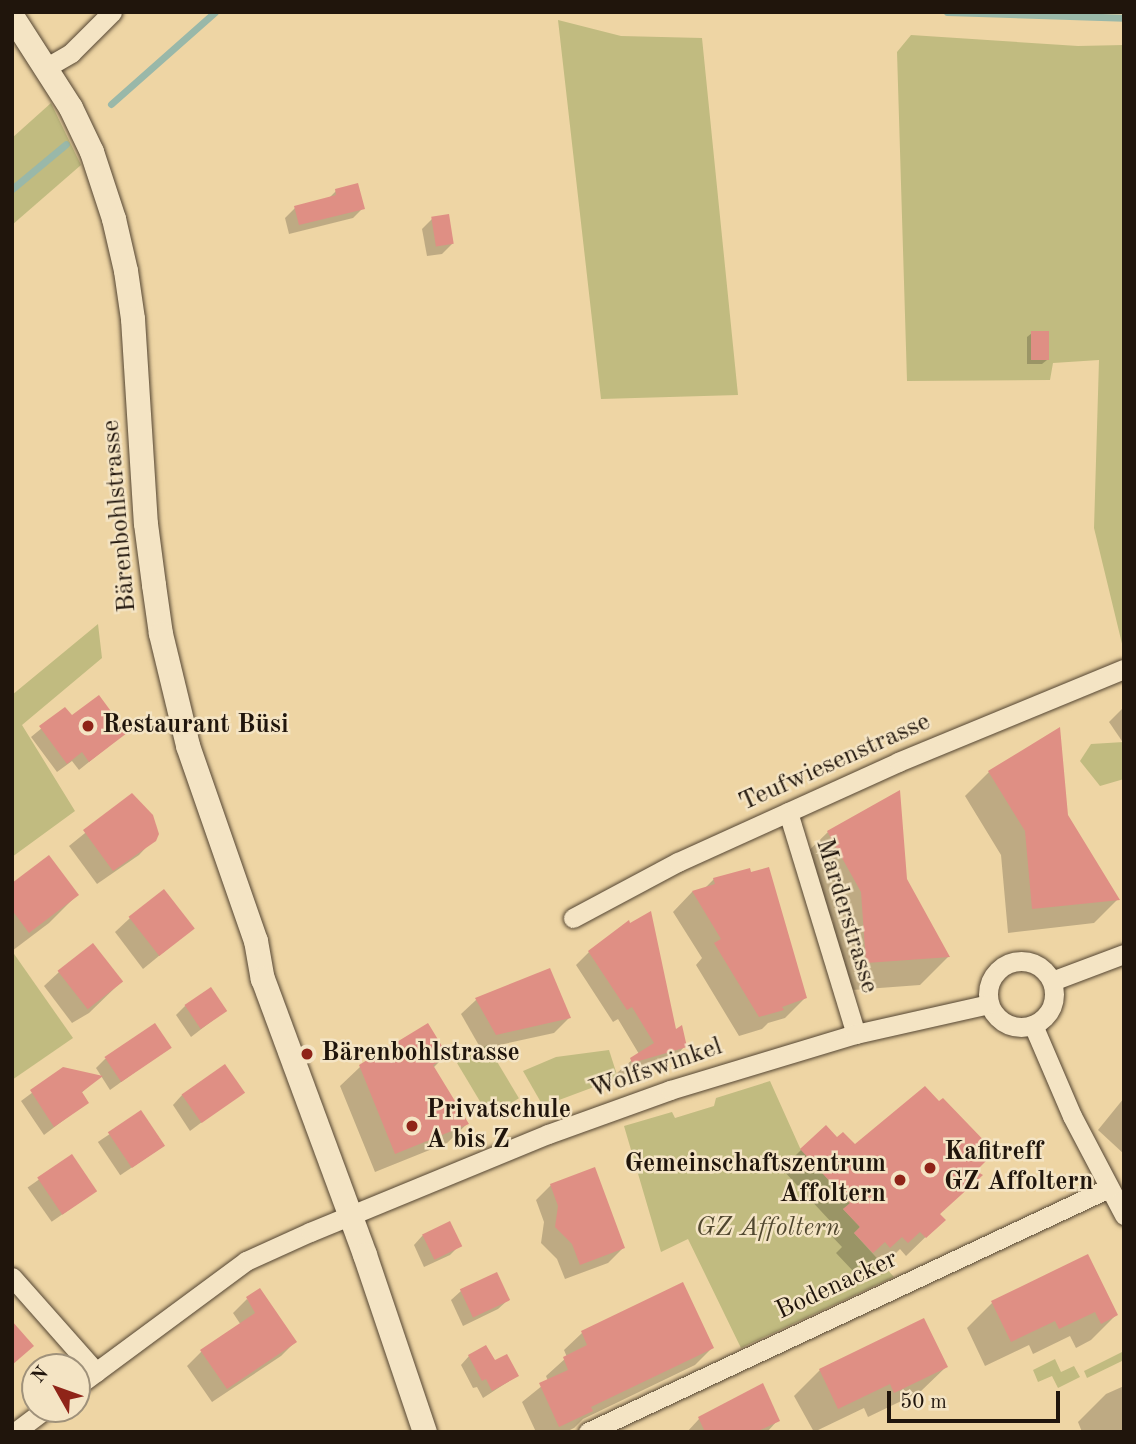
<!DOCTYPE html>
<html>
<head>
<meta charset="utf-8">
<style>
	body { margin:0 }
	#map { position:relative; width:1136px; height:1444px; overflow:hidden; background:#eed5a4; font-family:"Old Standard TT",serif }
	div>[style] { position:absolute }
	.green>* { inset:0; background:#c1bb80; transform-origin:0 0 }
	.shadow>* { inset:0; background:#0003; transform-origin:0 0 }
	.stream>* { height:7px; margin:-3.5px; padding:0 3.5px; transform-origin:3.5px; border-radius:3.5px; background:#99b8a9 }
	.building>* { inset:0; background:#df8f84; transform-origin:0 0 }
	.roads { filter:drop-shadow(0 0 2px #544532) drop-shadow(0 0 2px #544532) }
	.minor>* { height:19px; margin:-9.5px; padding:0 9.5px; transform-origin:9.5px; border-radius:9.5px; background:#f4e4c4 }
	.minor>.ring { margin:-9.5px; padding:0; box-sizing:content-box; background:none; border:19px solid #f4e4c4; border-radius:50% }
	.tertiary>* { height:24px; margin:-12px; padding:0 12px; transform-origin:12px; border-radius:12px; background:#f4e4c4 }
	.dots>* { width:19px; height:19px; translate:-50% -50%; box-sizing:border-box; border:4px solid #f4e4c4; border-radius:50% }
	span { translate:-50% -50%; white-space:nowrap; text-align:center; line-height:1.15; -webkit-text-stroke:5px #f4e4c4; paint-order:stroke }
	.street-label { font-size:26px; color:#20150c }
	.poi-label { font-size:26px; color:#20150c; font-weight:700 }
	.left { translate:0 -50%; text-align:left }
	.right { translate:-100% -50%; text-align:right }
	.park-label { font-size:26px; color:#50472f; font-style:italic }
	.frame { position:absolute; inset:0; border:14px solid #20150c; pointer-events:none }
	.north { position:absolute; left:21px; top:1353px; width:70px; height:70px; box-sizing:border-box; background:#f4e4c4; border:2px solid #9f917a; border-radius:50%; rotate:310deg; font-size:19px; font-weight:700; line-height:28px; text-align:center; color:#20150c }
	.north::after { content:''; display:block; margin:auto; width:24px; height:32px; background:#8f2418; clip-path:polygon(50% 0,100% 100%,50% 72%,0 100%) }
	.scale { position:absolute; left:887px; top:1391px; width:173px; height:32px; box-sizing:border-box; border:4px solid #20150c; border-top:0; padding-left:9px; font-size:21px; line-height:24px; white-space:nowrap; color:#20150c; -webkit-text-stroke:5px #f4e4c4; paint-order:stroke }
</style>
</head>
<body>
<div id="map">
	<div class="green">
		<i style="clip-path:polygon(558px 20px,621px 36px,702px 38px,738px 395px,601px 399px)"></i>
		<i style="clip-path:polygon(911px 35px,1078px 46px,1124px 45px,1124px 652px,1094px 528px,1099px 360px,1053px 363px,1050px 380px,907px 381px,897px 52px)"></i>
		<i style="clip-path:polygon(51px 103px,81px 165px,12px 225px,12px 138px)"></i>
		<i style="clip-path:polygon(98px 624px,102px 658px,22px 725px,75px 811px,12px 857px,12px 695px)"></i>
		<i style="clip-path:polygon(1124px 742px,1124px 779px,1100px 786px,1080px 761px,1091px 744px)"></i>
		<i style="clip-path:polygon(12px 951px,73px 1038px,12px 1080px)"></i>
		<i style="left:487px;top:1045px;width:62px;height:35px;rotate:59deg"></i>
		<i style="clip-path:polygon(609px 1050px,618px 1078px,543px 1106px,523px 1071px,556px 1057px)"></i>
		<i style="clip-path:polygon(770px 1081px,800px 1148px,850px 1204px,843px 1209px,860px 1227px,854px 1233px,894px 1277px,741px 1348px,688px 1239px,661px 1252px,624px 1126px,672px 1112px,675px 1118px,714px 1106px,716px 1098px)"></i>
		<i style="clip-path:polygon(1124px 1351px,1124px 1360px,1087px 1378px,1084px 1371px)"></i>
		<i style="clip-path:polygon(1055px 1359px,1061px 1372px,1074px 1366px,1080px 1377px,1058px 1388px,1052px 1376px,1038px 1382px,1033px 1370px)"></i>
	</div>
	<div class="shadow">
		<i style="clip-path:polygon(336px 191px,363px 208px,353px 218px,289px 234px,285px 218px,295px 208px,327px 200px)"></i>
		<i style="clip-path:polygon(432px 219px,452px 244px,442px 254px,427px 256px,422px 229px)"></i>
		<i style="clip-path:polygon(1032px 333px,1047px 360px,1042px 364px,1027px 364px,1027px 337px)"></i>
		<i style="clip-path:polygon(1124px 707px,1124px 744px,1109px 722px)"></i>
		<i style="clip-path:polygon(65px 709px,71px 718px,125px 733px,79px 770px,72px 761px,57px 772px,31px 737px)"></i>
		<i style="clip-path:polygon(989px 772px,1067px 816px,1118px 899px,1094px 923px,1008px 933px,1001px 855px,965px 796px)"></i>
		<i style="clip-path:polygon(132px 795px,154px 839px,139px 855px,97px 884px,69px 846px)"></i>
		<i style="clip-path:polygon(828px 832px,948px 957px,920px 985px,839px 991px,833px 921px,799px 860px)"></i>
		<i style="clip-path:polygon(714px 879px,805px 998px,785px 1018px,768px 1023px,762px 1029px,739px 1036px,696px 965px,702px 958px,673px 912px,692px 892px,705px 888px)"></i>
		<i style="clip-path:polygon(12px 885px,77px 895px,49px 923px,12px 951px)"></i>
		<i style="clip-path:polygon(130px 918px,193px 928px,143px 969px,115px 932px)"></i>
		<i style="clip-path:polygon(589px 952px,675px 1032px,685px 1046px,672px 1060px,619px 1076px,617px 1073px,639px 1054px,618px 1019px,613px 1022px,576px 965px)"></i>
		<i style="clip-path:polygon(549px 970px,569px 1018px,554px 1033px,481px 1049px,461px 1014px,476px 1000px)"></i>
		<i style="clip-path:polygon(59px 972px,121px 982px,89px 1013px,72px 1023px,44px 986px)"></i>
		<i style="clip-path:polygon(185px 1006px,225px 1011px,191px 1037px,176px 1015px)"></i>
		<i style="clip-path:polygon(170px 1047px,110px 1090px,96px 1068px,105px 1059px)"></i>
		<i style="clip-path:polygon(446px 1055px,433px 1068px,467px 1124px,447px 1143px,375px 1172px,340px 1086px,360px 1067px)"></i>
		<i style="clip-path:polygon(64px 1069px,99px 1077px,80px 1094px,86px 1103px,44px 1135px,21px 1101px)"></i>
		<i style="clip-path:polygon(242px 1092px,190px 1131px,173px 1105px,182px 1095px)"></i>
		<i style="clip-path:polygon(1124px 1098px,1124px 1154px,1098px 1130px)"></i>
		<i style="left:141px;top:1113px;width:40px;height:52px;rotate:56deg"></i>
		<i style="clip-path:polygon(837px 1140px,854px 1146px,974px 1171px,939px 1215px,943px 1220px,906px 1256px,900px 1249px,888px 1261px,882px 1255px,870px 1265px,865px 1260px,853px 1271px,836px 1253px,842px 1247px,825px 1229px,832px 1223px,782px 1169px,801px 1150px)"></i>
		<i style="left:71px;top:1157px;width:42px;height:53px;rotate:55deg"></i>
		<i style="clip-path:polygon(551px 1185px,623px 1248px,608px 1263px,565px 1279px,557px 1259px,541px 1243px,544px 1222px,536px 1200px)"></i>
		<i style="clip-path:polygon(423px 1235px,460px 1245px,450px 1255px,424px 1267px,414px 1245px)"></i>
		<i style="clip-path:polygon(1088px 1256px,1116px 1315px,1091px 1340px,1076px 1348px,1070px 1336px,1033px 1354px,1029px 1345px,985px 1366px,967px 1328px,992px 1303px)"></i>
		<i style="clip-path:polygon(682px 1284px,712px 1348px,695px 1365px,583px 1419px,574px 1428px,566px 1432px,536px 1432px,522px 1402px,548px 1381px,546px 1376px,567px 1357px,564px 1350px,582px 1333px)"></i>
		<i style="clip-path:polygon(461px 1291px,508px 1300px,498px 1309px,463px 1326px,451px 1300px)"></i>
		<i style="clip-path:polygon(247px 1299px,295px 1342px,281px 1356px,212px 1402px,187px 1366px,201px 1352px,241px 1325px,233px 1313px)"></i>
		<i style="clip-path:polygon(469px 1356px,494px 1363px,517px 1376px,483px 1398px,477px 1387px,473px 1388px,461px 1365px)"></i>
		<i style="clip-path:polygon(946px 1367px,920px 1392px,868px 1417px,864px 1408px,814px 1432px,794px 1396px,820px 1370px)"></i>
		<i style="clip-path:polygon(762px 1385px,777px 1421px,768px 1431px,687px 1432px,699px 1419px)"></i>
		<i style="clip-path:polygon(1124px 1386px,1124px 1432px,1082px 1432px,1078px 1422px,1106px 1394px)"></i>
	</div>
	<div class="stream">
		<i style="left:947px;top:12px;width:177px;rotate:1.9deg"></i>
		<i style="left:111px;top:104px;width:139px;rotate:-41.5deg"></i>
		<i style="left:12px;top:189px;width:70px;rotate:-39.8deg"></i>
	</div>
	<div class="building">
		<i style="clip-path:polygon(358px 183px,365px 209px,299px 225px,294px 206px,336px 195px,335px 189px)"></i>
		<i style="left:449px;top:214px;width:30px;height:18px;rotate:81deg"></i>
		<i style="left:1031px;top:331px;width:18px;height:29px"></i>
		<i style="clip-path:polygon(99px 695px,127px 733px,89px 762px,82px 752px,67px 764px,39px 726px,65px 707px,72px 715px)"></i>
		<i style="clip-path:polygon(1060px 727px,1068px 815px,1120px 900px,1032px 909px,1025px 831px,988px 771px)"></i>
		<i style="clip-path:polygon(900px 790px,907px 879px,950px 957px,866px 963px,861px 892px,827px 831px)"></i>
		<i style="clip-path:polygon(132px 793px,153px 815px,159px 834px,156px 841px,113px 871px,83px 830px)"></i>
		<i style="clip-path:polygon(49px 855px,79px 895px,29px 933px,12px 910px,12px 883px)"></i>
		<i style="clip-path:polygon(769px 867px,807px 998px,782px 1007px,784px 1010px,759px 1017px,714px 943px,721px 939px,692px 891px,715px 884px,713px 878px,750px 868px,751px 872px)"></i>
		<i style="left:164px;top:889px;width:50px;height:45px;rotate:52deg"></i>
		<i style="clip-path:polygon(651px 911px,676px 1029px,682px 1025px,687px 1047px,632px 1063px,630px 1058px,654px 1043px,632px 1007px,627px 1010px,588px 951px,629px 920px,630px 923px)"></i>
		<i style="left:93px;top:943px;width:49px;height:45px;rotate:52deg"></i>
		<i style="clip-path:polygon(550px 968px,571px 1018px,496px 1035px,475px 998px)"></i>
		<i style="left:211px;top:987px;width:29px;height:32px;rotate:56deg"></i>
		<i style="left:155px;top:1023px;width:30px;height:61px;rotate:56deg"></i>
		<i style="clip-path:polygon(428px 1023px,448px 1056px,433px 1065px,469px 1124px,395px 1154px,359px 1065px)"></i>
		<i style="left:225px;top:1064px;width:35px;height:53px;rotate:55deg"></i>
		<i style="clip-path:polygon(63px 1067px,103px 1076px,82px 1092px,89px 1103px,54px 1127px,30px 1090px)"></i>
		<i style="clip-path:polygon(925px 1086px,939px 1101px,943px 1098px,995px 1152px,976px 1171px,983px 1175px,940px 1214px,946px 1220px,926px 1238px,920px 1232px,908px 1243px,902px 1237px,890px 1248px,885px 1242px,873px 1253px,854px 1233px,860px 1227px,843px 1209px,850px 1203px,800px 1149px,826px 1125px,837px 1137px,843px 1132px,855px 1144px)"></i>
		<i style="left:141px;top:1110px;width:43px;height:40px;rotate:56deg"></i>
		<i style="left:72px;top:1154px;width:45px;height:42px;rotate:56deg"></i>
		<i style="clip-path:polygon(595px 1167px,625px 1248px,580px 1265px,572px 1244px,555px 1227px,558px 1206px,550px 1184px)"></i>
		<i style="left:450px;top:1221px;width:28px;height:31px;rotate:64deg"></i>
		<i style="clip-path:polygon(1088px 1254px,1118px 1315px,1101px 1324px,1095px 1312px,1059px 1329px,1055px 1321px,1011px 1342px,991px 1301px)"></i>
		<i style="left:497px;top:1272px;width:31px;height:41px;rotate:65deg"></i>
		<i style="clip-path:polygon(683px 1282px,714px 1348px,591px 1407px,593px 1411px,559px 1427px,539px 1383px,568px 1370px,563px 1357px,587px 1345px,581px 1331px)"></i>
		<i style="clip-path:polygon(260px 1288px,297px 1342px,227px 1389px,200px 1350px,255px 1313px,246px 1297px)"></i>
		<i style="clip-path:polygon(924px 1318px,948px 1367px,894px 1393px,890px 1384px,838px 1409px,819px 1369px)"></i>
		<i style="clip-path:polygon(12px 1321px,34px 1346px,12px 1365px)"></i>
		<i style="clip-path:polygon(486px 1345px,495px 1360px,507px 1354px,519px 1376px,492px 1391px,486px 1379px,482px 1381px,468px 1355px)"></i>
		<i style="clip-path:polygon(763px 1383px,780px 1421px,756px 1432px,705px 1432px,698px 1417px)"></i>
	</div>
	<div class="roads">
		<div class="minor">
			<i style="left:47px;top:67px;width:28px;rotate:-30deg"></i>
			<i style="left:71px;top:53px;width:58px;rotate:-45deg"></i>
			<i style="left:788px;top:812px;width:232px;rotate:73deg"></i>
			<i style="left:573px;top:918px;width:119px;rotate:-28.1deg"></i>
			<i style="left:678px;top:862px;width:242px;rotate:-24.4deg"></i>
			<i style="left:898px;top:762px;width:244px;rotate:-22.4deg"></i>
			<i class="ring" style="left:988px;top:961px;width:47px;height:47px"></i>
			<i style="left:1052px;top:981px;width:77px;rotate:-20.6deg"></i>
			<i style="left:1033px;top:1025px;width:99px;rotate:66.8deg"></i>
			<i style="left:1072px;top:1116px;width:112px;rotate:62.3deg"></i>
			<i style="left:12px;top:1277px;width:127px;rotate:48.5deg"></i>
			<i style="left:77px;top:1386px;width:210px;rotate:-36.5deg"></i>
			<i style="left:246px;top:1261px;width:70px;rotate:-24.4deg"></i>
			<i style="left:310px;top:1232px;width:257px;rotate:-22.4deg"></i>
			<i style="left:548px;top:1134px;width:130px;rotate:-19.8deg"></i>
			<i style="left:670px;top:1090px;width:194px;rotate:-16.8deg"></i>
			<i style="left:856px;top:1034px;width:136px;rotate:-12.7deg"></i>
			<i style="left:15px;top:1432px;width:39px;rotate:-37deg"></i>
			<i style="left:588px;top:1432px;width:575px;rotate:-25.1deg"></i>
		</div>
		<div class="tertiary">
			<i style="left:12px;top:16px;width:109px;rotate:57.3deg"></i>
			<i style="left:71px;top:108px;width:49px;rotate:64.5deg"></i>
			<i style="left:92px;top:152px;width:71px;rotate:71.8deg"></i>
			<i style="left:114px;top:219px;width:53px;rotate:77deg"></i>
			<i style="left:126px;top:271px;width:49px;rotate:81.7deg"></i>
			<i style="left:133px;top:319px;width:205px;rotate:86.4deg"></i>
			<i style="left:146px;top:524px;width:62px;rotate:82.5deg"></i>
			<i style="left:154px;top:585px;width:49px;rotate:81.9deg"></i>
			<i style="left:161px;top:634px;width:115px;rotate:76.4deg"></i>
			<i style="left:188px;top:746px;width:207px;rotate:70.8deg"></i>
			<i style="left:256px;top:941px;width:39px;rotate:80deg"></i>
			<i style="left:263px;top:979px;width:294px;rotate:69.7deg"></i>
			<i style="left:365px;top:1255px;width:187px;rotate:71.3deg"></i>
		</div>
	</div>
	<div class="dots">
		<i style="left:88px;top:726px;background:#8f2418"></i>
		<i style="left:307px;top:1054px;background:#8f2418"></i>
		<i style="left:412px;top:1126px;background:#8f2418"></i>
		<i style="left:930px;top:1168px;background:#8f2418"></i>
		<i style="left:900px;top:1180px;background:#8f2418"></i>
	</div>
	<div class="street-label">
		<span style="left:120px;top:516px;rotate:-95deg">Bärenbohlstrasse</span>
		<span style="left:835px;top:763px;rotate:-24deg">Teufwiesenstrasse</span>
		<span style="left:846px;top:916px;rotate:73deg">Marderstrasse</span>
		<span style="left:656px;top:1069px;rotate:-19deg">Wolfswinkel</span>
		<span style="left:837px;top:1286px;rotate:-25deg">Bodenacker</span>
	</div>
	<div class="poi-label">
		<span class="left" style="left:102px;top:726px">Restaurant Büsi</span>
		<span class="left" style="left:321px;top:1054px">Bärenbohlstrasse</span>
		<span class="left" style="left:426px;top:1126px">Privatschule<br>A bis Z</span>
		<span class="left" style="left:944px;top:1168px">Kafitreff<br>GZ Affoltern</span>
		<span class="right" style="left:886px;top:1180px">Gemeinschaftszentrum<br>Affoltern</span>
	</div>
	<div class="park-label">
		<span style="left:768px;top:1229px">GZ Affoltern</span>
	</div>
	<div class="frame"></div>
	<div class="north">N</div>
	<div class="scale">50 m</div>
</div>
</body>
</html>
